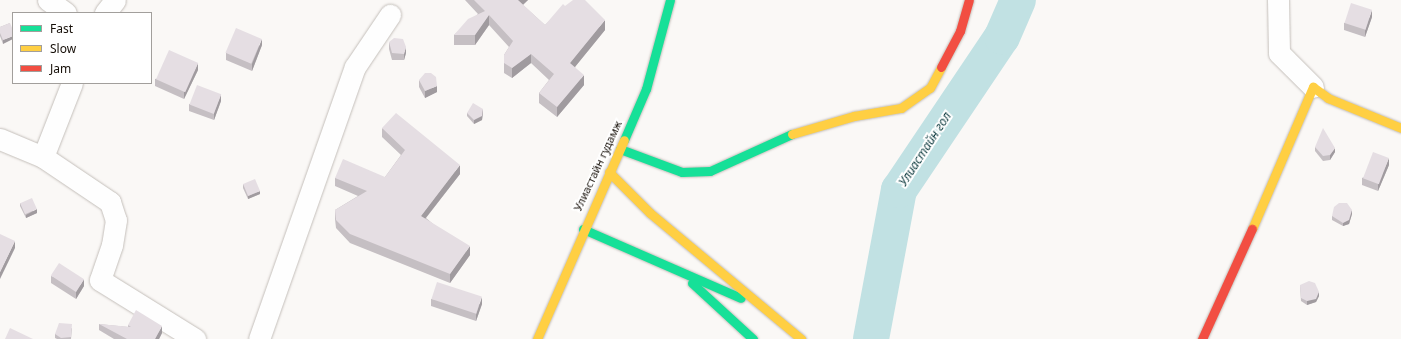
<!DOCTYPE html>
<html>
<head>
<meta charset="utf-8">
<style>
	body { margin:0 }
	#map { position:relative; width:1401px; height:339px; overflow:hidden; background:#faf8f6; font-family:"Noto Sans",sans-serif }
	div>[style] { position:absolute }
	.river>* { height:36px; margin:-18px; padding:0 18px; transform-origin:18px; border-radius:18px; background:#c1e1e3 }
	.roads { filter:drop-shadow(0 0 1px #c4bfba) drop-shadow(0 0 1px #c4bfba) }
	.street>* { height:21px; margin:-10.5px; padding:0 10.5px; transform-origin:10.5px; border-radius:10.5px; background:#fefefe }
	.fast>* { height:9px; margin:-4.5px; padding:0 4.5px; transform-origin:4.5px; border-radius:4.5px; background:#16e098 }
	.slow>* { height:9px; margin:-4.5px; padding:0 4.5px; transform-origin:4.5px; border-radius:4.5px; background:#ffcf43 }
	.jam>* { height:9px; margin:-4.5px; padding:0 4.5px; transform-origin:4.5px; border-radius:4.5px; background:#f24e42 }
	.wall>* { inset:0; background:#c5bfc3 }
	.shaded-wall>* { inset:0; background:#a09b9f }
	.building>* { inset:0; background:#e5dee3; transform-origin:0 0 }
	span { translate:-50% -50%; white-space:nowrap; text-align:center; line-height:1.15; -webkit-text-stroke:4px #fff; paint-order:stroke }
	.street-label { font-size:11px; color:#160f08 }
	.water-label { font-size:12px; color:#0a383c; font-style:italic }
	.legend { position:absolute; left:12px; top:12px; width:140px; height:72px; box-sizing:border-box; background:#fff; border:1px solid #a29f9c; margin:0; padding:5px 7px; list-style:none; font-size:12px; color:#160f08 }
	.legend li { display:flex; align-items:center; gap:8px; height:20px }
	.legend b { width:20px; border:1px solid #a29f9c }
</style>
</head>
<body>
<div id="map">
	<div class="river">
		<i style="left:871px;top:339px;width:152px;rotate:-79.4deg"></i>
		<i style="left:899px;top:190px;width:184px;rotate:-56.1deg"></i>
		<i style="left:1002px;top:37px;width:40px;rotate:-66.6deg"></i>
	</div>
	<div class="roads">
		<div class="street">
			<i style="left:48px;top:0;width:22px;rotate:36deg"></i>
			<i style="left:1278px;top:0;width:53px;rotate:88.9deg"></i>
			<i style="left:1279px;top:53px;width:48px;rotate:45deg"></i>
			<i style="left:105px;top:13px;width:16px;rotate:-52deg"></i>
			<i style="left:0;top:139px;width:47px;rotate:22.7deg"></i>
			<i style="left:43px;top:157px;width:81px;rotate:33.9deg"></i>
			<i style="left:110px;top:202px;width:19px;rotate:72deg"></i>
			<i style="left:116px;top:220px;width:25px;rotate:99deg"></i>
			<i style="left:112px;top:245px;width:37px;rotate:109deg"></i>
			<i style="left:100px;top:280px;width:112px;rotate:31.8deg"></i>
			<i style="left:43px;top:157px;width:79px;rotate:-68.6deg"></i>
			<i style="left:259px;top:339px;width:288px;rotate:-70.6deg"></i>
			<i style="left:355px;top:67px;width:63px;rotate:-56.1deg"></i>
		</div>
		<div class="fast">
			<i style="left:624px;top:140px;width:56px;rotate:-66.7deg"></i>
			<i style="left:646px;top:89px;width:92px;rotate:-74.9deg"></i>
			<i style="left:620px;top:149px;width:66px;rotate:20.4deg"></i>
			<i style="left:682px;top:172px;width:28px;rotate:-2deg"></i>
			<i style="left:710px;top:171px;width:90px;rotate:-24.3deg"></i>
			<i style="left:583px;top:229px;width:172px;rotate:23.6deg"></i>
			<i style="left:692px;top:283px;width:83px;rotate:42.6deg"></i>
		</div>
		<div class="slow">
			<i style="left:792px;top:134px;width:65px;rotate:-16.2deg"></i>
			<i style="left:854px;top:116px;width:48px;rotate:-9.7deg"></i>
			<i style="left:901px;top:108px;width:35px;rotate:-35deg"></i>
			<i style="left:930px;top:88px;width:24px;rotate:-62deg"></i>
			<i style="left:609px;top:172px;width:58px;rotate:45deg"></i>
			<i style="left:650px;top:213px;width:197px;rotate:39.8deg"></i>
			<i style="left:1252px;top:229px;width:155px;rotate:-66.8deg"></i>
			<i style="left:1313px;top:87px;width:19px;rotate:36deg"></i>
			<i style="left:1328px;top:98px;width:79px;rotate:22.3deg"></i>
			<i style="left:537px;top:339px;width:217px;rotate:-66.4deg"></i>
		</div>
		<div class="jam">
			<i style="left:941px;top:67px;width:41px;rotate:-62.2deg"></i>
			<i style="left:960px;top:31px;width:32px;rotate:-74deg"></i>
			<i style="left:1202px;top:339px;width:121px;rotate:-65.6deg"></i>
		</div>
	</div>
	<div class="wall">
		<i style="clip-path:polygon(465px 0,528px 0,523px 5px,545px 25px,565px 6px,605px 30px,575px 67px,584px 85px,557px 117px,539px 103px,539px 93px,549px 80px,531px 63px,512px 78px,504px 73px,504px 55px,509px 47px,489px 25px,475px 45px,454px 45px,454px 35px,478px 14px)"></i>
		<i style="clip-path:polygon(1372px 17px,1365px 37px,1344px 30px,1344px 23px)"></i>
		<i style="clip-path:polygon(10px 23px,3px 44px,0 36px,0 27px)"></i>
		<i style="clip-path:polygon(389px 42px,406px 53px,404px 60px,392px 60px,389px 49px)"></i>
		<i style="clip-path:polygon(262px 45px,252px 71px,226px 60px,226px 53px)"></i>
		<i style="clip-path:polygon(198px 70px,184px 99px,155px 86px,155px 79px)"></i>
		<i style="clip-path:polygon(419px 80px,437px 92px,425px 98px,419px 87px)"></i>
		<i style="clip-path:polygon(221px 101px,214px 120px,189px 111px,189px 104px)"></i>
		<i style="clip-path:polygon(483px 112px,482px 120px,474px 124px,467px 116px,467px 113px)"></i>
		<i style="clip-path:polygon(382px 128px,460px 174px,426px 218px,470px 255px,450px 283px,350px 243px,336px 228px,335px 219px,335px 210px,358px 196px,335px 186px,335px 178px,385px 177px,401px 155px,382px 137px)"></i>
		<i style="clip-path:polygon(1315px 147px,1335px 152px,1330px 160px,1323px 161px,1315px 151px)"></i>
		<i style="clip-path:polygon(1389px 165px,1378px 191px,1362px 185px,1362px 178px)"></i>
		<i style="clip-path:polygon(243px 184px,260px 194px,248px 199px,243px 188px)"></i>
		<i style="clip-path:polygon(20px 203px,37px 213px,26px 218px,20px 206px)"></i>
		<i style="clip-path:polygon(1352px 214px,1349px 224px,1343px 226px,1332px 220px,1332px 216px)"></i>
		<i style="clip-path:polygon(51px 276px,84px 286px,76px 299px,51px 283px)"></i>
		<i style="clip-path:polygon(1300px 285px,1319px 296px,1316px 302px,1307px 305px,1301px 301px)"></i>
		<i style="clip-path:polygon(431px 299px,482px 304px,476px 321px,431px 306px)"></i>
		<i style="clip-path:polygon(99px 324px,128px 327px,128px 325px,162px 333px,159px 339px,114px 339px,99px 330px)"></i>
		<i style="clip-path:polygon(72px 328px,71px 339px,57px 339px,55px 338px,55px 334px)"></i>
	</div>
	<div class="shaded-wall">
		<i style="clip-path:polygon(518px 0,528px 0,517px 10px)"></i>
		<i style="clip-path:polygon(1372px 10px,1372px 17px,1365px 37px,1365px 31px)"></i>
		<i style="clip-path:polygon(489px 15px,489px 25px,475px 45px,475px 35px)"></i>
		<i style="clip-path:polygon(605px 20px,605px 30px,570px 73px,570px 63px)"></i>
		<i style="clip-path:polygon(13px 36px,13px 39px,3px 44px,3px 40px)"></i>
		<i style="clip-path:polygon(262px 39px,262px 45px,252px 71px,252px 64px)"></i>
		<i style="clip-path:polygon(406px 47px,406px 53px,404px 60px,404px 54px)"></i>
		<i style="clip-path:polygon(531px 54px,531px 63px,512px 78px,512px 68px)"></i>
		<i style="clip-path:polygon(198px 63px,198px 70px,184px 99px,184px 92px)"></i>
		<i style="clip-path:polygon(584px 75px,584px 85px,557px 117px,557px 107px)"></i>
		<i style="clip-path:polygon(437px 86px,437px 92px,425px 98px,425px 91px)"></i>
		<i style="clip-path:polygon(221px 94px,221px 101px,214px 120px,214px 113px)"></i>
		<i style="clip-path:polygon(483px 109px,483px 112px,482px 120px,474px 124px,474px 120px)"></i>
		<i style="clip-path:polygon(1335px 148px,1335px 152px,1330px 160px,1330px 155px)"></i>
		<i style="clip-path:polygon(1389px 158px,1389px 165px,1378px 191px,1378px 184px)"></i>
		<i style="clip-path:polygon(460px 165px,460px 174px,421px 224px,421px 216px)"></i>
		<i style="clip-path:polygon(260px 191px,260px 194px,248px 199px,248px 196px)"></i>
		<i style="clip-path:polygon(37px 209px,37px 213px,26px 218px,26px 215px)"></i>
		<i style="clip-path:polygon(1352px 210px,1352px 214px,1349px 224px,1343px 226px,1343px 223px)"></i>
		<i style="clip-path:polygon(15px 241px,15px 248px,0 279px,0 272px)"></i>
		<i style="clip-path:polygon(470px 246px,470px 255px,450px 283px,450px 274px)"></i>
		<i style="clip-path:polygon(84px 279px,84px 286px,76px 299px,76px 292px)"></i>
		<i style="clip-path:polygon(1319px 292px,1319px 296px,1316px 302px,1307px 305px,1307px 301px)"></i>
		<i style="clip-path:polygon(482px 297px,482px 304px,476px 321px,476px 315px)"></i>
		<i style="clip-path:polygon(162px 326px,162px 333px,159px 339px,155px 339px)"></i>
	</div>
	<div class="building">
		<i style="clip-path:polygon(474px 0,518px 0,545px 25px,563px 4px,565px 6px,573px 0,585px 0,605px 20px,570px 63px,584px 75px,557px 107px,539px 93px,554px 74px,531px 54px,512px 68px,504px 63px,504px 55px,513px 41px,489px 15px,475px 35px,454px 35px,468px 19px,485px 11px)"></i>
		<i style="left:1351px;top:3px;width:22px;height:21px;rotate:18deg"></i>
		<i style="clip-path:polygon(10px 23px,13px 30px,13px 36px,3px 40px,0 33px,0 27px)"></i>
		<i style="left:236px;top:28px;width:28px;height:27px;rotate:23deg"></i>
		<i style="clip-path:polygon(394px 38px,403px 39px,406px 47px,404px 54px,392px 53px,389px 42px)"></i>
		<i style="left:169px;top:50px;width:32px;height:32px;rotate:24deg"></i>
		<i style="clip-path:polygon(425px 73px,431px 73px,436px 77px,437px 86px,425px 91px,419px 80px)"></i>
		<i style="left:197px;top:85px;width:26px;height:21px;rotate:21deg"></i>
		<i style="clip-path:polygon(473px 103px,483px 109px,482px 116px,474px 120px,467px 113px)"></i>
		<i style="clip-path:polygon(396px 113px,460px 165px,421px 216px,470px 246px,450px 274px,350px 234px,336px 220px,335px 210px,367px 191px,335px 178px,343px 159px,385px 177px,405px 150px,382px 128px)"></i>
		<i style="clip-path:polygon(1323px 128px,1335px 148px,1330px 155px,1323px 156px,1315px 147px)"></i>
		<i style="left:1373px;top:152px;width:17px;height:28px;rotate:21deg"></i>
		<i style="left:255px;top:179px;width:13px;height:13px;rotate:67deg"></i>
		<i style="left:32px;top:198px;width:12px;height:13px;rotate:66deg"></i>
		<i style="clip-path:polygon(1339px 203px,1347px 203px,1352px 210px,1349px 220px,1343px 223px,1332px 216px,1334px 207px)"></i>
		<i style="clip-path:polygon(0 234px,15px 241px,0 272px)"></i>
		<i style="left:59px;top:263px;width:30px;height:15px;rotate:33deg"></i>
		<i style="clip-path:polygon(1309px 281px,1315px 283px,1319px 292px,1316px 299px,1307px 301px,1301px 298px,1300px 285px)"></i>
		<i style="left:437px;top:282px;width:47px;height:18px;rotate:18deg"></i>
		<i style="clip-path:polygon(136px 310px,162px 326px,155px 339px,127px 339px,99px 324px,131px 327px,128px 325px)"></i>
		<i style="clip-path:polygon(59px 323px,72px 324px,71px 337px,61px 338px,55px 334px)"></i>
		<i style="clip-path:polygon(10px 328px,33px 339px,5px 339px)"></i>
	</div>
	<div class="street-label">
		<span style="left:598px;top:166px;rotate:-65deg">Улиастайн гудамж</span>
	</div>
	<div class="water-label">
		<span style="left:925px;top:149px;rotate:-57deg">Улиастайн гол</span>
	</div>
	<ul class="legend">
	<li><b style="height:5px;background:#16e098"></b>Fast</li>
	<li><b style="height:5px;background:#ffcf43"></b>Slow</li>
	<li><b style="height:5px;background:#f24e42"></b>Jam</li>
	</ul>
</div>
</body>
</html>
